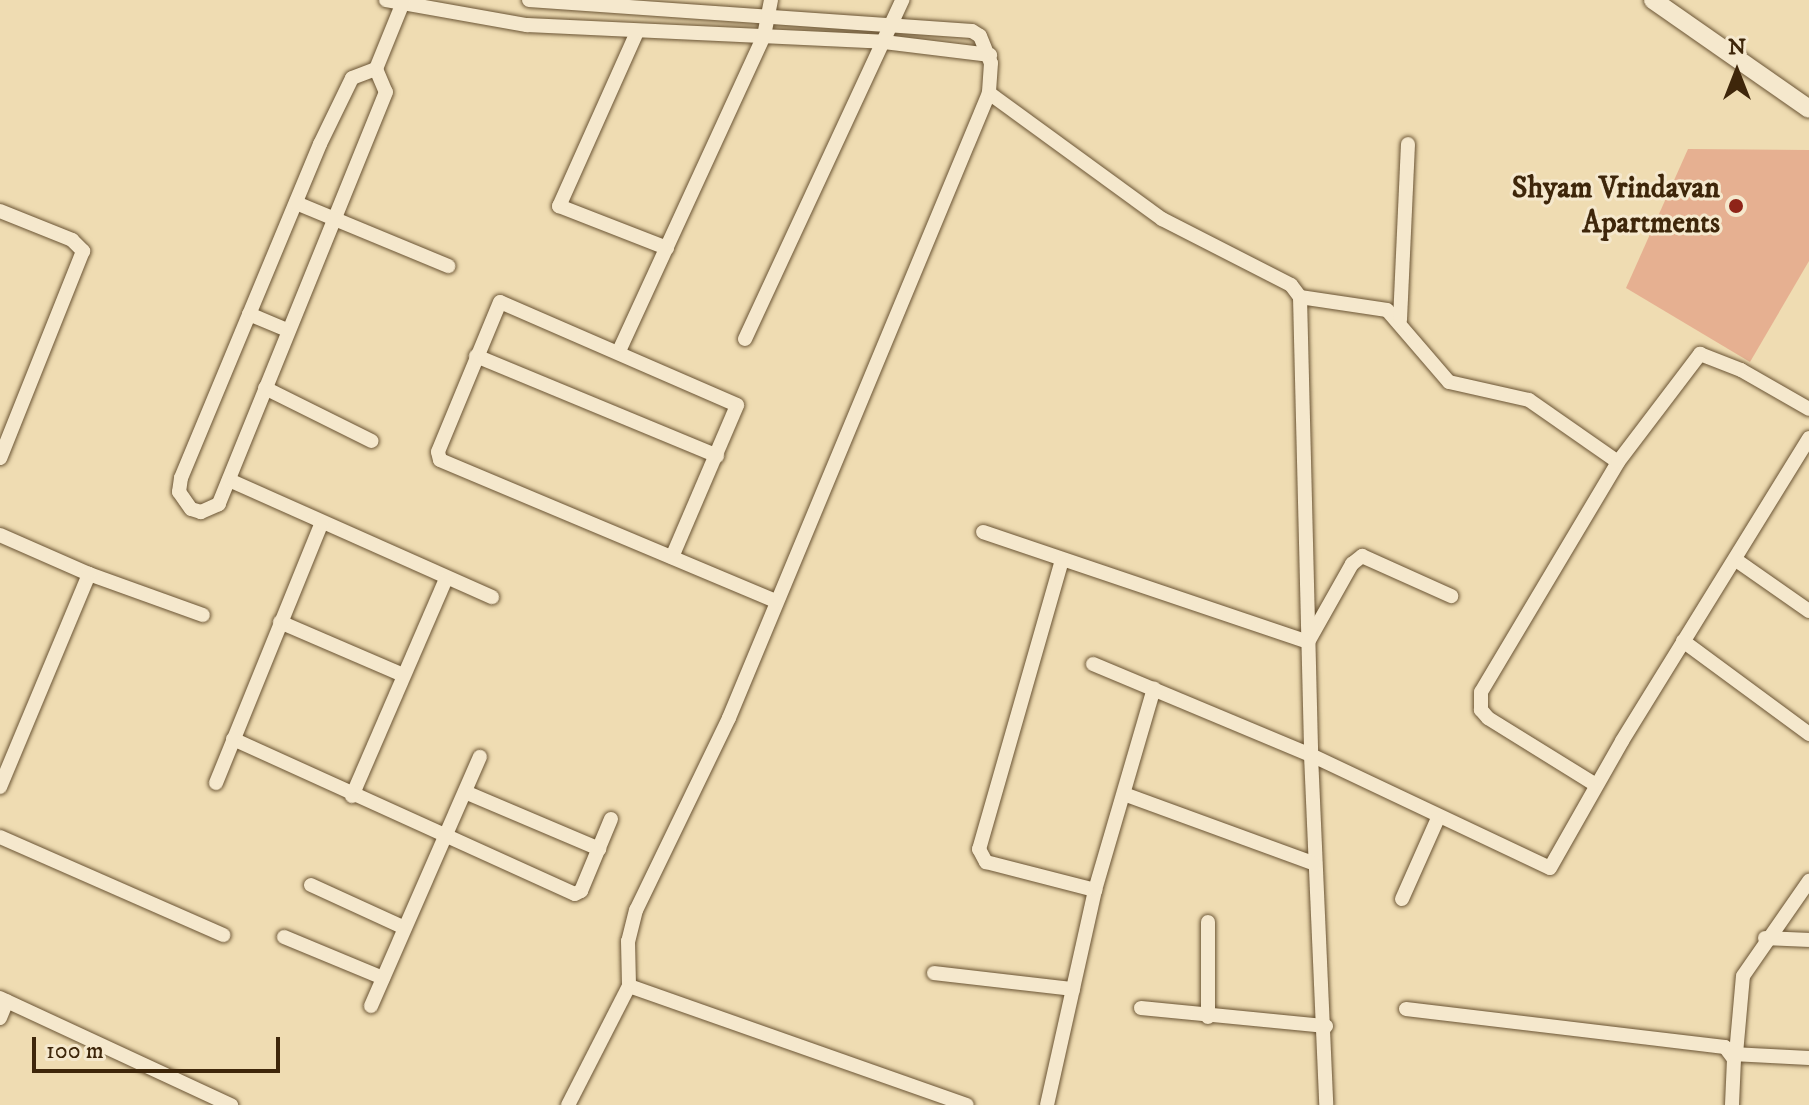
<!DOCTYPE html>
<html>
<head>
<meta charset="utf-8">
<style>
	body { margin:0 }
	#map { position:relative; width:1809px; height:1105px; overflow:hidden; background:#efdcb2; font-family:"IM FELL DW Pica",serif }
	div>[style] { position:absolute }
	.building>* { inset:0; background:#e6b091 }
	.roads { filter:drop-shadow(0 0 2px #6a5434) drop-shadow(0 0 2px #6a5434) }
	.minor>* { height:14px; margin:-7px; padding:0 7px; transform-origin:7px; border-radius:7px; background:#f5e8cd }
	.tertiary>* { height:18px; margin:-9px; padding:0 9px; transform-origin:9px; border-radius:9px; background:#f5e8cd }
	.dots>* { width:22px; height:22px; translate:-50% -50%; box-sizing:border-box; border:4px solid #f5e8cd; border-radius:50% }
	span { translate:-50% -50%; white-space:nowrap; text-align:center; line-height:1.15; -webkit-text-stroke:6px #f5e8cd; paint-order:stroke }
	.poi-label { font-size:30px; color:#3e260a; font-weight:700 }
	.right { translate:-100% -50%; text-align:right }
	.north { position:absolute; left:1697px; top:32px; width:80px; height:80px; -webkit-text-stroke:6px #f5e8cd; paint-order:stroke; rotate:0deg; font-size:22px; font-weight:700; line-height:32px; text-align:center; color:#3e260a }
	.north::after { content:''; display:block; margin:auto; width:28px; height:36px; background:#3e260a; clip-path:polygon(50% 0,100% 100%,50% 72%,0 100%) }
	.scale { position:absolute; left:32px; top:1037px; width:248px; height:36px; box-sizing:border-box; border:4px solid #3e260a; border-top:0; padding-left:10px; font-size:24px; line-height:28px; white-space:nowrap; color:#3e260a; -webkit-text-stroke:6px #f5e8cd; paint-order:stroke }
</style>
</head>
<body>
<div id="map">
	<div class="building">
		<i style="clip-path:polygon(1688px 149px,1809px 150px,1809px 261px,1750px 362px,1626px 288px)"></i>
	</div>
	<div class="roads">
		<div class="minor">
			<i style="left:386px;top:0;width:143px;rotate:10.1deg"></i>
			<i style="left:527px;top:25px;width:357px;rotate:2.7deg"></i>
			<i style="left:884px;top:42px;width:107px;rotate:7deg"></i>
			<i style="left:529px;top:0;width:444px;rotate:4deg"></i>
			<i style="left:972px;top:31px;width:9px;rotate:32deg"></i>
			<i style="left:980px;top:36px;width:29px;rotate:68deg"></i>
			<i style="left:991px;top:63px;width:30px;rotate:94deg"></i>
			<i style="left:989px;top:93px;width:677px;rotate:112.59deg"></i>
			<i style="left:729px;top:718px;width:213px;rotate:115.8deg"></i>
			<i style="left:636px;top:910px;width:32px;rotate:104deg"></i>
			<i style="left:628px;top:941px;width:45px;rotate:88.7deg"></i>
			<i style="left:629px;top:986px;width:134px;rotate:117.1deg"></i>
			<i style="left:637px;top:32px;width:191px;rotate:114.1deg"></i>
			<i style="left:559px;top:206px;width:116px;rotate:21.3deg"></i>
			<i style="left:376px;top:69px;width:25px;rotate:67deg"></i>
			<i style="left:386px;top:92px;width:445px;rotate:112.1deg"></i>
			<i style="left:219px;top:504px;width:20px;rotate:156deg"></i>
			<i style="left:201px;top:512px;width:10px;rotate:-163deg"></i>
			<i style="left:191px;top:509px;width:21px;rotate:-125deg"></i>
			<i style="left:179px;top:492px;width:14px;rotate:-82deg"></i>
			<i style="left:181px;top:478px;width:362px;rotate:-67.4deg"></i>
			<i style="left:320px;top:144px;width:73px;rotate:-64.1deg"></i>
			<i style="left:352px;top:78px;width:26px;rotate:-21deg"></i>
			<i style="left:376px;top:69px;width:74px;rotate:-67.9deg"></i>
			<i style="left:989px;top:93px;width:214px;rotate:36.1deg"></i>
			<i style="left:1162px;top:219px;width:145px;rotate:27.1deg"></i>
			<i style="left:1291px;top:285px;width:15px;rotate:53deg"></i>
			<i style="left:1300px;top:297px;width:458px;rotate:88.6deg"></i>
			<i style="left:1311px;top:755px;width:350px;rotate:87.5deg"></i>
			<i style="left:296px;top:203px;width:165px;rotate:22.5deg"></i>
			<i style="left:0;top:211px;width:78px;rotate:21.9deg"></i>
			<i style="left:72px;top:240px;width:16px;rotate:45deg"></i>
			<i style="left:83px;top:251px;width:223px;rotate:111.8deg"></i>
			<i style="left:1300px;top:297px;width:88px;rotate:8.5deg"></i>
			<i style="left:1387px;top:310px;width:95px;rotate:49.3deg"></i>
			<i style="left:1449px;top:382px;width:82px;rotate:12.7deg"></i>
			<i style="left:1529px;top:400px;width:108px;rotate:34.9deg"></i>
			<i style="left:249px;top:314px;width:41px;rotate:22.8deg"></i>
			<i style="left:1400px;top:320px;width:176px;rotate:-87.4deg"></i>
			<i style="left:745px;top:339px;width:374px;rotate:-65.1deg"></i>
			<i style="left:619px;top:351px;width:347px;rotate:-65.3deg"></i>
			<i style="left:764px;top:36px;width:37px;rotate:-79deg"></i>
			<i style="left:476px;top:356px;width:261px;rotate:22.5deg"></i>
			<i style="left:265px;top:388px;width:119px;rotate:26.4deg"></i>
			<i style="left:229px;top:480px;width:288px;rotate:24deg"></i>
			<i style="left:983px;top:532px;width:343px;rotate:18.7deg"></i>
			<i style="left:1308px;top:642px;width:90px;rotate:-60.6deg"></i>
			<i style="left:1352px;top:564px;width:13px;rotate:-39deg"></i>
			<i style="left:1362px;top:556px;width:98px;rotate:24.2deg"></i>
			<i style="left:0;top:535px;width:97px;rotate:23.7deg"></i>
			<i style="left:89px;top:574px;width:121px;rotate:19.8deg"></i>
			<i style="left:672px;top:557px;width:165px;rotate:-66.8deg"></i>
			<i style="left:737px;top:405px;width:258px;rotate:-156.5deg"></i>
			<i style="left:500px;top:302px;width:162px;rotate:112.5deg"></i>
			<i style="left:438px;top:452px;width:8px;rotate:76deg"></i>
			<i style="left:440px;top:460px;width:364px;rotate:22.8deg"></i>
			<i style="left:1062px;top:560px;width:301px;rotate:106deg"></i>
			<i style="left:979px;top:849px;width:15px;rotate:62deg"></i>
			<i style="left:986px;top:862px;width:113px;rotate:14.4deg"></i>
			<i style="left:1736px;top:560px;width:89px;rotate:34.9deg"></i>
			<i style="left:280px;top:622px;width:134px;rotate:23.3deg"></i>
			<i style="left:1683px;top:641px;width:157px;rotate:36.4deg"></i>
			<i style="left:1093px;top:664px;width:236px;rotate:22.7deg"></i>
			<i style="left:1311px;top:755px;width:264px;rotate:25.3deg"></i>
			<i style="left:1550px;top:868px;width:146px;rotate:-60.4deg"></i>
			<i style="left:1622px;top:741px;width:356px;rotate:-58.3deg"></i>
			<i style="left:233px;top:739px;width:375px;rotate:24.4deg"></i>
			<i style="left:575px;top:894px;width:7px;rotate:-27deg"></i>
			<i style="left:581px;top:891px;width:78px;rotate:-67.4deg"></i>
			<i style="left:216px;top:783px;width:279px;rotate:-67.9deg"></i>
			<i style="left:1596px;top:785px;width:127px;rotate:-148.2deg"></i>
			<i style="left:1488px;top:718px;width:11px;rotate:-131deg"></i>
			<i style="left:1481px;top:710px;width:18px;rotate:-90deg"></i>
			<i style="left:1481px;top:692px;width:268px;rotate:-59.2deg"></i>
			<i style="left:1618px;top:462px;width:136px;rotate:-52.8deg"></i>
			<i style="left:1700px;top:354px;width:44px;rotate:21.3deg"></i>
			<i style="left:1741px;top:370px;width:78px;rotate:29.8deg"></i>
			<i style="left:0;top:787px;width:231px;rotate:-67.3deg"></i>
			<i style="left:465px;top:792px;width:146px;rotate:23deg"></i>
			<i style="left:1124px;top:794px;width:203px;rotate:20.1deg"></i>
			<i style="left:352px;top:796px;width:236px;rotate:-66.6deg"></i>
			<i style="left:0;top:837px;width:244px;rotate:23.7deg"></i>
			<i style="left:311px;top:885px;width:103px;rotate:24.6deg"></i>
			<i style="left:1402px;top:899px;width:89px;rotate:-66deg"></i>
			<i style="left:1208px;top:922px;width:95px;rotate:90deg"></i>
			<i style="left:284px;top:937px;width:107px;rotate:22.5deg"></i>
			<i style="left:1765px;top:938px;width:44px;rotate:2.6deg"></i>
			<i style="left:934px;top:973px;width:140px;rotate:6.6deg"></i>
			<i style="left:629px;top:986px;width:358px;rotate:19.4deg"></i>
			<i style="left:0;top:998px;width:255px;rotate:24.9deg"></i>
			<i style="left:371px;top:1006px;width:272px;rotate:-66.4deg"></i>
			<i style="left:1141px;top:1008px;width:186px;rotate:5.6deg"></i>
			<i style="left:1406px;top:1009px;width:321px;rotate:6.8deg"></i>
			<i style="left:1725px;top:1047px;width:15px;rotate:53deg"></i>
			<i style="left:1734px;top:1059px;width:46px;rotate:92.5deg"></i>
			<i style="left:0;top:1018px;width:18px;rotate:-68deg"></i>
			<i style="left:1732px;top:1054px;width:77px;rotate:3deg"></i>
			<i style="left:1736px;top:1054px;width:78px;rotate:-84.9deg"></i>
			<i style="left:1743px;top:976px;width:116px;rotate:-55.2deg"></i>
			<i style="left:1047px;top:1105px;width:220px;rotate:-77.4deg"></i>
			<i style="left:1095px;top:890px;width:210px;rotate:-73.7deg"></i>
		</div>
		<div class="tertiary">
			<i style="left:1653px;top:0;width:190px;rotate:34.9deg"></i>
		</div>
	</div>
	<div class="dots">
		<i style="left:1736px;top:206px;background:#8f2418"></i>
	</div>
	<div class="poi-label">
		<span class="right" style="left:1720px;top:206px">Shyam Vrindavan<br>Apartments</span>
	</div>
	<div class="north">N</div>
	<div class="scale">100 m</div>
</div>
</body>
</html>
